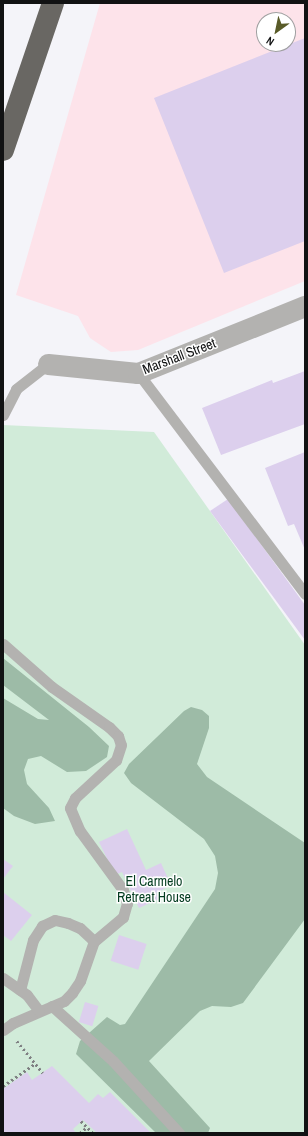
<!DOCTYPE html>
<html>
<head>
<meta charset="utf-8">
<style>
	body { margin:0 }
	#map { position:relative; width:308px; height:1136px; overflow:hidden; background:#f4f4f9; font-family:"Archivo Narrow",sans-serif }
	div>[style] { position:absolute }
	.commercial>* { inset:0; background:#fde3ea }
	.green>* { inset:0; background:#d1ebd9 }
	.forest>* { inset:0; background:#9dbba7 }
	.building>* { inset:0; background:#dccfed; transform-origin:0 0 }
	.path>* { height:2.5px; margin-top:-1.25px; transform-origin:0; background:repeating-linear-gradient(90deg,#7e7f82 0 2px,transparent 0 5px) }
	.lane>* { height:11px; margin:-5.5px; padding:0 5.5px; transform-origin:5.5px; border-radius:5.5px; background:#b3b2b0 }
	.street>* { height:21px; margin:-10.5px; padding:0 10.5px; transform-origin:10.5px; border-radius:10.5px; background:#b3b2b0 }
	.highway>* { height:22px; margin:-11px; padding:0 11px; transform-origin:11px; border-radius:11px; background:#696763 }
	span { translate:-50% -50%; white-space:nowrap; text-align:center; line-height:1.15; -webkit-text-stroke:3px #fff; paint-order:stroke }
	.street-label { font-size:14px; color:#111213 }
	.park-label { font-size:14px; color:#043c20 }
	.frame { position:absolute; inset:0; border:4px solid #111213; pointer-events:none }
	.north { position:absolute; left:256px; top:12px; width:40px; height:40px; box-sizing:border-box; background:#fff; border:1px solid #a0a0a1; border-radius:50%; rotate:213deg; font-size:11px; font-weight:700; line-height:16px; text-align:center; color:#111213 }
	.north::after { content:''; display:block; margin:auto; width:14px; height:18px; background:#595b28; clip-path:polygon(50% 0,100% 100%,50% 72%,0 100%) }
</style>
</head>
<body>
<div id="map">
	<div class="commercial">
		<i style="clip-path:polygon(evenodd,100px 3px,305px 3px,305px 281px,138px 350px,111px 352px,90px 338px,78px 316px,16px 295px,100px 3px,264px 20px,288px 20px,288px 44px,264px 44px,264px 20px)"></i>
	</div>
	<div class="green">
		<i style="clip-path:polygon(3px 425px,154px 432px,305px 645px,305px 1133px,3px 1133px)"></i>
	</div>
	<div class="forest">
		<i style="clip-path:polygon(3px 658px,89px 727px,109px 746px,107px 757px,86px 771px,67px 772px,41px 756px,28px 759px,24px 770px,27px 784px,49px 808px,55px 821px,35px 824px,14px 816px,3px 808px,3px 698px,38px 719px,49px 720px,3px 685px)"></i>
		<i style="clip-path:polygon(191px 707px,202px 710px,209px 716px,209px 728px,197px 764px,207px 777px,305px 843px,305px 919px,243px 1003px,231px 1007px,212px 1006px,200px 1011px,149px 1061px,210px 1128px,208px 1133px,156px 1133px,76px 1054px,80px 1041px,107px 1017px,120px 1025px,125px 1024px,215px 889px,218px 873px,215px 856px,204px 839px,131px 783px,124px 773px,129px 764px,184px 711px)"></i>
	</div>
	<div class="building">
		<i style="clip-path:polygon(305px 38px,305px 241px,224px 273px,154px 98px)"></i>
		<i style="clip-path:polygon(305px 371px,305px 424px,221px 455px,202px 408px,272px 380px,273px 383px)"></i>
		<i style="clip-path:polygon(305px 452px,305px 550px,294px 524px,288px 526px,265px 468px)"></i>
		<i style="clip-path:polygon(228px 499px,305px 605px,305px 640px,210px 511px)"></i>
		<i style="clip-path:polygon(127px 829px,146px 870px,161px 863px,171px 885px,156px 893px,159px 899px,139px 908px,122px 872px,115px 875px,99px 842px)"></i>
		<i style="clip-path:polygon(3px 859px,13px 866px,3px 879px)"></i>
		<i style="clip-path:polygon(3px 892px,32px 915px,11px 941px,3px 935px)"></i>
		<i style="left:119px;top:935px;width:29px;height:27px;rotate:18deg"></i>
		<i style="left:85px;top:1002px;width:14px;height:21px;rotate:17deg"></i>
		<i style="clip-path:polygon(52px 1066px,89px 1103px,98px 1094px,103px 1098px,110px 1092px,151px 1133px,97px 1133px,83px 1120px,73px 1129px,76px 1133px,3px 1133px,3px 1089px,27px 1072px,32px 1080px)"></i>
	</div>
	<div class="path">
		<i style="left:17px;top:1041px;width:41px;rotate:50.9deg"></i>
		<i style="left:3px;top:1086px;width:38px;rotate:-35deg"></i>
		<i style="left:81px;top:1121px;width:17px;rotate:45deg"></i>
		<i style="left:80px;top:1133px;width:9px;rotate:-41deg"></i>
	</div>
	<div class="lane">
		<i style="left:138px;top:373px;width:277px;rotate:52.9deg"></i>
		<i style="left:3px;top:415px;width:29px;rotate:-63deg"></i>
		<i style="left:16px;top:389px;width:41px;rotate:-38deg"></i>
		<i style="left:3px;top:644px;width:65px;rotate:41.3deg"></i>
		<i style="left:52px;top:687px;width:70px;rotate:35.1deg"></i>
		<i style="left:109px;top:727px;width:13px;rotate:45deg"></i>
		<i style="left:118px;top:736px;width:9px;rotate:72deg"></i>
		<i style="left:121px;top:745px;width:16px;rotate:108deg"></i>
		<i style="left:116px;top:760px;width:56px;rotate:137.2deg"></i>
		<i style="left:75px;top:798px;width:11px;rotate:117deg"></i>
		<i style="left:70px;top:808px;width:25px;rotate:67deg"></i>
		<i style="left:80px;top:831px;width:73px;rotate:53.9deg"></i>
		<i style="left:123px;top:890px;width:14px;rotate:73deg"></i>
		<i style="left:127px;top:903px;width:15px;rotate:106deg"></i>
		<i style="left:123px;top:917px;width:38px;rotate:140deg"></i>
		<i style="left:94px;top:941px;width:42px;rotate:109.3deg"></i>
		<i style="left:80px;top:981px;width:14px;rotate:124deg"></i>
		<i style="left:72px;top:993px;width:11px;rotate:135deg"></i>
		<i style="left:64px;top:1001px;width:56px;rotate:156.7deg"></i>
		<i style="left:13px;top:1023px;width:12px;rotate:145deg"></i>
		<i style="left:3px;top:978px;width:29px;rotate:35deg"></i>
		<i style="left:27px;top:995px;width:20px;rotate:53deg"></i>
		<i style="left:20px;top:990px;width:52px;rotate:-75.4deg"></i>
		<i style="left:33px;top:940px;width:17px;rotate:-57deg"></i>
		<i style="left:42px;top:926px;width:14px;rotate:-25deg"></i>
		<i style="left:55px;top:920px;width:13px;rotate:13deg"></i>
		<i style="left:68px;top:923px;width:13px;rotate:23deg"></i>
		<i style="left:80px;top:928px;width:19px;rotate:43deg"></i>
		<i style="left:52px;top:1006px;width:82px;rotate:42deg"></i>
		<i style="left:113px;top:1061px;width:98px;rotate:47.5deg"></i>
	</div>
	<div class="street">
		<i style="left:48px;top:364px;width:90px;rotate:5.7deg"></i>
		<i style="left:138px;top:373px;width:180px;rotate:-21.9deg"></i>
	</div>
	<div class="highway">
		<i style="left:3px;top:150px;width:155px;rotate:-71.2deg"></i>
	</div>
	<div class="street-label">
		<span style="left:179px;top:356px;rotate:-21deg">Marshall Street</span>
	</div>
	<div class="park-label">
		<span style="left:154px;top:889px">El Carmelo<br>Retreat House</span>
	</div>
	<div class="frame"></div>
	<div class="north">N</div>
</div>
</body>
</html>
